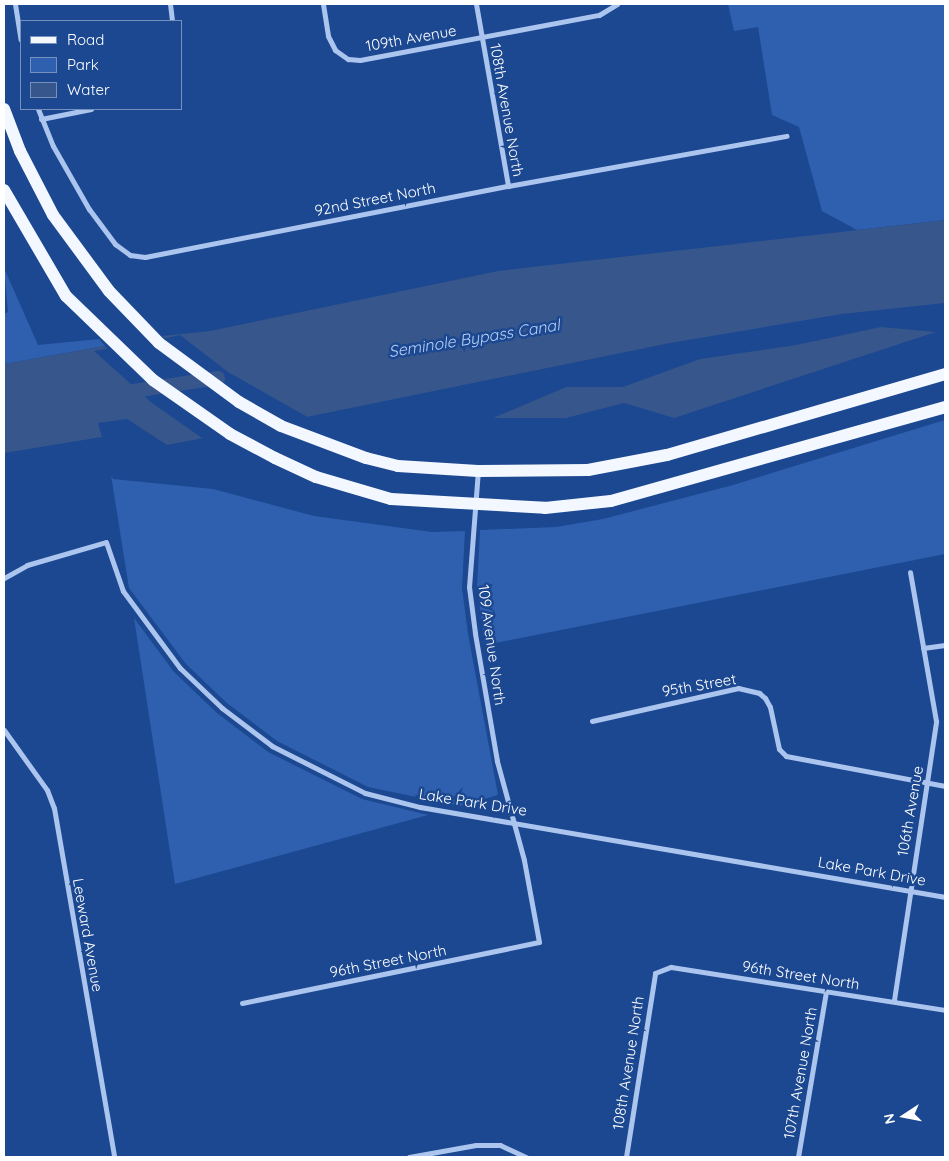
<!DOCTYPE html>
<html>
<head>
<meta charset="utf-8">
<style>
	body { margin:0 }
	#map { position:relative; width:949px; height:1161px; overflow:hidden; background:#1b4891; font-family:Quicksand,sans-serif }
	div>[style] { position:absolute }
	.green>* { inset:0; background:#2e60af }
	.water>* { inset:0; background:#36568c }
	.pier>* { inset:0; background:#1b4891 }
	.canal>* { height:14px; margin:-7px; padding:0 7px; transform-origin:7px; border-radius:7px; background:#36568c }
	.minor>* { height:5px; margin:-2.5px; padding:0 2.5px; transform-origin:2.5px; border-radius:2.5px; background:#abc5ef }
	.primary>* { height:12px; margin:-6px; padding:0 6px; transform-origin:6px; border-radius:6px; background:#f3f7ff }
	span { translate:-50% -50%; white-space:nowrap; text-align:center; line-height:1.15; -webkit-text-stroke:5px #1b4891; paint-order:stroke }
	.street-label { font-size:15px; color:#fff }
	.water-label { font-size:16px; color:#b7d0f5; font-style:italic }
	.frame { position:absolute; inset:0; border:5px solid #fff; pointer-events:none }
	.legend { position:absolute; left:20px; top:20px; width:162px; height:90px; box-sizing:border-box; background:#1b4891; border:1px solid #7691bd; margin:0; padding:6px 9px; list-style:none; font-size:15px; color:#fff }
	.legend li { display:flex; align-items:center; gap:10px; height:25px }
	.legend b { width:25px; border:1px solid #7691bd }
	.north { position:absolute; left:879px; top:1091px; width:50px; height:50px; -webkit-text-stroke:4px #1b4891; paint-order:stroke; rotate:259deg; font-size:14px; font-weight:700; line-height:20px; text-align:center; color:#fff }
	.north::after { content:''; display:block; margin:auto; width:18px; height:22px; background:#fff; clip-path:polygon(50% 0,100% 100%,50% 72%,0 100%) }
</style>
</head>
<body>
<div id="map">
	<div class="green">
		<i style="clip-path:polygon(728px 4px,945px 4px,945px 220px,857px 230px,822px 211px,799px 127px,772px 115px,758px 27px,734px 31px)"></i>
		<i style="clip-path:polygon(4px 268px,38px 345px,99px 339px,105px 346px,4px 364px,4px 314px,8px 312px)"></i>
		<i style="clip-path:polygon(945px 420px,945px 554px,485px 645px,477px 586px,480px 530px,556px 527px,603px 519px,733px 485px)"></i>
		<i style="clip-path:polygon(111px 475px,113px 479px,213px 489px,314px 516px,432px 532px,465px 531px,462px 588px,468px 634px,498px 795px,460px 806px,368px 787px,277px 741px,227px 703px,186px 664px,129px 588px)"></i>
		<i style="clip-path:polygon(134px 618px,174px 672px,217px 713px,268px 752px,362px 799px,428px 815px,175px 884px)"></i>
	</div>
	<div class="water">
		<i style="clip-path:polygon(945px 220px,945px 303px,842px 314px,670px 343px,287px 421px,198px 366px,162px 336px,210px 331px,498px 271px)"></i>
		<i style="clip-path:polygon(881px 327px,936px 332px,674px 418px,624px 403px,566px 418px,493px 418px,566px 387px,623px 387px,700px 359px,796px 345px)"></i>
		<i style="clip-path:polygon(105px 346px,119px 360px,219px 435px,167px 445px,127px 419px,98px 423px,102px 437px,4px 453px,4px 364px)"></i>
	</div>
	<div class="pier">
		<i style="clip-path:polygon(180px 335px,228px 372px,311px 419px,288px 423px,242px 398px,162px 339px)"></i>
		<i style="clip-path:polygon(111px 348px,149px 383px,221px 436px,205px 440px,152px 403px,94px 351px)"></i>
	</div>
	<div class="canal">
		<i style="left:133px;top:391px;width:86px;rotate:-8.7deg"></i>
	</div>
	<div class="minor">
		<i style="left:15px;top:4px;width:36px;rotate:81deg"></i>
		<i style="left:170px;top:4px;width:17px;rotate:83deg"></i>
		<i style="left:323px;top:4px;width:32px;rotate:81deg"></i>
		<i style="left:328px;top:36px;width:16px;rotate:63deg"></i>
		<i style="left:335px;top:50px;width:16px;rotate:35deg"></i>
		<i style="left:348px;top:59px;width:12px;rotate:5deg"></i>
		<i style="left:360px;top:60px;width:243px;rotate:-10.7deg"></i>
		<i style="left:599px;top:15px;width:21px;rotate:-31deg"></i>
		<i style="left:476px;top:4px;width:185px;rotate:80deg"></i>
		<i style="left:38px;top:109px;width:40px;rotate:68deg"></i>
		<i style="left:53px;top:146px;width:73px;rotate:60.3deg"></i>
		<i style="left:89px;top:209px;width:44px;rotate:53.4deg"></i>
		<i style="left:115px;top:244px;width:19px;rotate:36deg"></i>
		<i style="left:130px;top:255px;width:15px;rotate:8deg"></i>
		<i style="left:145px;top:257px;width:370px;rotate:-11.1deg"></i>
		<i style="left:508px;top:186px;width:283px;rotate:-10.2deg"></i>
		<i style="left:41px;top:119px;width:51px;rotate:-11.3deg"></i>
		<i style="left:4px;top:578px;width:26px;rotate:-29deg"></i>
		<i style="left:27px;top:565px;width:82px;rotate:-16.2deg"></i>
		<i style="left:106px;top:542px;width:52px;rotate:70.9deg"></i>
		<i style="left:123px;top:591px;width:96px;rotate:53.5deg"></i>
		<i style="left:180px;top:668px;width:58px;rotate:43.6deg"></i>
		<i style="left:222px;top:708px;width:63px;rotate:37.2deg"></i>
		<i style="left:272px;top:746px;width:104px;rotate:26.8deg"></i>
		<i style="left:365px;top:793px;width:57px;rotate:14.3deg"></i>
		<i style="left:420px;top:807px;width:533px;rotate:9.73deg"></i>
		<i style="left:923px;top:648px;width:22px;rotate:-8deg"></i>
		<i style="left:592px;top:721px;width:150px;rotate:-12.7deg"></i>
		<i style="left:738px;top:688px;width:22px;rotate:13deg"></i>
		<i style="left:759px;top:693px;width:8px;rotate:40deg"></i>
		<i style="left:765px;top:698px;width:10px;rotate:61deg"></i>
		<i style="left:770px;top:707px;width:43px;rotate:77.9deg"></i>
		<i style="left:779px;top:749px;width:10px;rotate:45deg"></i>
		<i style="left:786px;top:756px;width:162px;rotate:10.7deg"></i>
		<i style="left:4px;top:730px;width:74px;rotate:54.4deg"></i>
		<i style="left:47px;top:790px;width:19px;rotate:69deg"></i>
		<i style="left:54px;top:808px;width:354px;rotate:80.2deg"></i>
		<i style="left:894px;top:1000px;width:282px;rotate:-81.4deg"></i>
		<i style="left:936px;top:721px;width:151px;rotate:-99.9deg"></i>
		<i style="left:242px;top:1003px;width:303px;rotate:-11.6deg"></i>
		<i style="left:539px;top:942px;width:83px;rotate:-100.4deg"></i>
		<i style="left:524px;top:860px;width:103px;rotate:-105.3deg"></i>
		<i style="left:497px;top:761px;width:130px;rotate:-99.8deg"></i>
		<i style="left:475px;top:633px;width:46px;rotate:-97.4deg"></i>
		<i style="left:469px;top:587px;width:116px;rotate:-85.6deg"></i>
		<i style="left:409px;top:1157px;width:68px;rotate:-10.2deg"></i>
		<i style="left:476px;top:1145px;width:24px"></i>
		<i style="left:500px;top:1145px;width:29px;rotate:25deg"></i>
		<i style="left:626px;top:1157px;width:186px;rotate:-81deg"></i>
		<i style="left:655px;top:973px;width:17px;rotate:-21deg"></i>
		<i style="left:671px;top:967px;width:277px;rotate:8.9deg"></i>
		<i style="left:798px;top:1157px;width:167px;rotate:-80.4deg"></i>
	</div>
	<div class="primary">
		<i style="left:4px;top:109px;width:45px;rotate:69.1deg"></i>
		<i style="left:20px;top:151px;width:72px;rotate:62.7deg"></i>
		<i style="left:53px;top:215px;width:94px;rotate:53.6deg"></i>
		<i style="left:109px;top:291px;width:72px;rotate:46.1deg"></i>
		<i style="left:159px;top:343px;width:99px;rotate:36.4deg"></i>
		<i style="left:239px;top:402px;width:48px;rotate:29.7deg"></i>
		<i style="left:281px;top:426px;width:91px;rotate:20.6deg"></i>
		<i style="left:366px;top:458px;width:33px;rotate:14deg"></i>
		<i style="left:398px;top:466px;width:80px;rotate:3.6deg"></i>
		<i style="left:478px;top:471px;width:110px;rotate:-0.5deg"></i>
		<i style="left:588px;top:470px;width:80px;rotate:-10.8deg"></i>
		<i style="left:667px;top:455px;width:290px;rotate:-16.2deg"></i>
		<i style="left:4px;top:190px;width:123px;rotate:59.7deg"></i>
		<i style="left:66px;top:296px;width:121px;rotate:44deg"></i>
		<i style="left:153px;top:380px;width:94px;rotate:35deg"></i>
		<i style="left:230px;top:434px;width:51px;rotate:28.1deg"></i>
		<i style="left:275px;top:458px;width:45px;rotate:24.9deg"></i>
		<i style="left:316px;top:477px;width:78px;rotate:16.3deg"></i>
		<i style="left:391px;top:499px;width:154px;rotate:3.3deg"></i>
		<i style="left:545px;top:508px;width:66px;rotate:-6.1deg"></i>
		<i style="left:611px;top:501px;width:347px;rotate:-15.7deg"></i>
	</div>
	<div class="street-label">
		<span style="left:411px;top:38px;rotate:-10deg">109th Avenue</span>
		<span style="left:507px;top:110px;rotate:80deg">108th Avenue North</span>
		<span style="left:375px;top:199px;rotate:-11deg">92nd Street North</span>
		<span style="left:492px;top:645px;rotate:82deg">109 Avenue North</span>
		<span style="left:699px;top:685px;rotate:-10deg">95th Street</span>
		<span style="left:473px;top:802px;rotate:9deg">Lake Park Drive</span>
		<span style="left:910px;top:811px;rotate:-80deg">106th Avenue</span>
		<span style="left:872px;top:871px;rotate:10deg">Lake Park Drive</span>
		<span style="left:88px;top:935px;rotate:80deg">Leeward Avenue</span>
		<span style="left:388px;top:961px;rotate:-11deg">96th Street North</span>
		<span style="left:801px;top:975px;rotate:9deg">96th Street North</span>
		<span style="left:628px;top:1063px;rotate:-81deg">108th Avenue North</span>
		<span style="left:800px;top:1073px;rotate:-80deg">107th Avenue North</span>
	</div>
	<div class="water-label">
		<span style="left:474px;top:338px;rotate:-9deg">Seminole Bypass Canal</span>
	</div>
	<div class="frame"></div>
	<ul class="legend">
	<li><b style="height:6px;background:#f3f7ff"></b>Road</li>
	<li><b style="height:14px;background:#2e60af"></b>Park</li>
	<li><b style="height:14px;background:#36568c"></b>Water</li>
	</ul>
	<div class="north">N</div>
</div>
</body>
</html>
